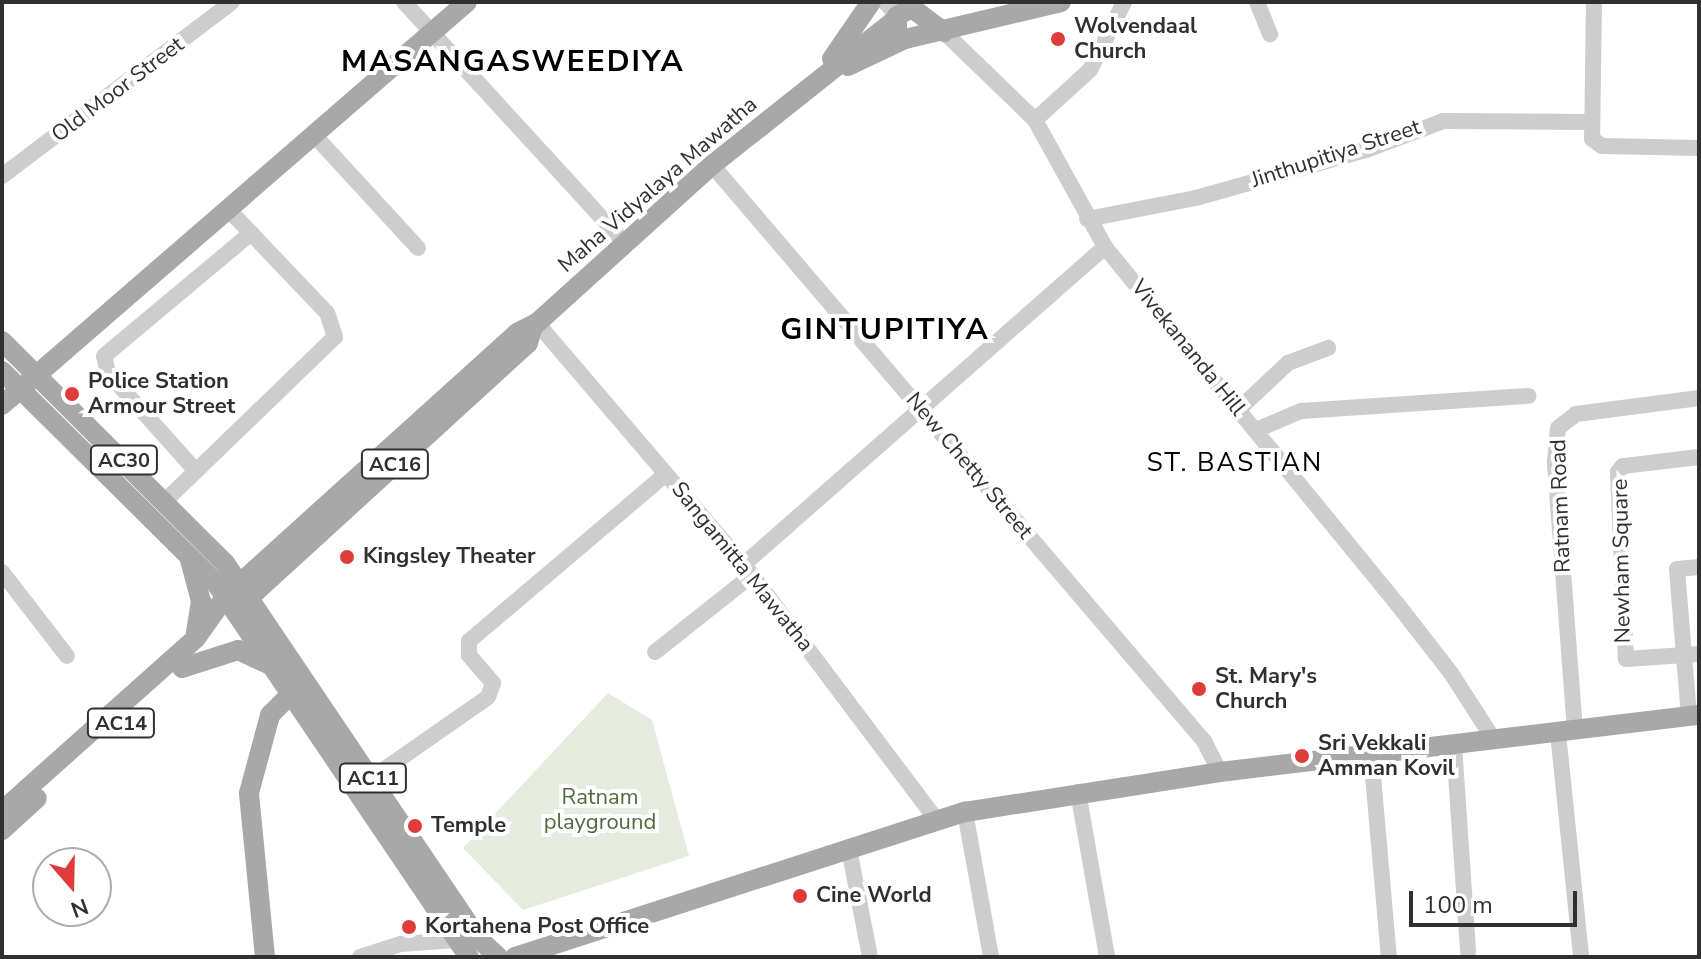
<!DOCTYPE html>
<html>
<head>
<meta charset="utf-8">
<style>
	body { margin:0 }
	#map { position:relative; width:1701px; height:959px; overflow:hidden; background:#fff; font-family:"Nunito Sans",sans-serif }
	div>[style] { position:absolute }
	.green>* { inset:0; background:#e5ecdf }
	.minor>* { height:16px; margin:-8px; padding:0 8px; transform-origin:8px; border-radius:8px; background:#cdcdcd }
	.major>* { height:20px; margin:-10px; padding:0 10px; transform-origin:10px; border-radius:10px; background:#a8a8a8 }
	.dots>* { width:22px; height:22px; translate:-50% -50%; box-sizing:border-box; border:4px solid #fff; border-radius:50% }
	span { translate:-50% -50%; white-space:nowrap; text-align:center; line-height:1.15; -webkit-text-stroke:8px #fff; paint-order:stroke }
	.shield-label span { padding:2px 6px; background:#fff; border:2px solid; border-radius:6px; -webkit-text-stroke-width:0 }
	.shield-label { font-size:20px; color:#303030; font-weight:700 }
	.poi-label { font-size:22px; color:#303030; font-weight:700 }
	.left { translate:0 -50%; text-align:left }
	.street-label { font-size:22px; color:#303030 }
	.park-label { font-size:22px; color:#506a3f }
	.quarter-label { font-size:26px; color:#000; letter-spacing:2px }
	.district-label { font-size:30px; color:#000; font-weight:700; letter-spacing:2px }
	.frame { position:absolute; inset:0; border:4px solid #303030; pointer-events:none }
	.north { position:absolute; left:32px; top:847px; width:80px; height:80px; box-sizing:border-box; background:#fff; border:2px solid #acacac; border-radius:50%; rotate:160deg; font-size:22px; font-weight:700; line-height:32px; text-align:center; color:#303030 }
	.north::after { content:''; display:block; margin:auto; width:28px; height:36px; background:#de3c3b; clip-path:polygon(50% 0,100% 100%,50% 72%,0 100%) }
	.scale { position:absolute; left:1409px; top:891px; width:168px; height:36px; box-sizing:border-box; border:4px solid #303030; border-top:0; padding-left:10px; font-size:24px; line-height:28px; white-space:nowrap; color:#303030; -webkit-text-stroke:6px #fff; paint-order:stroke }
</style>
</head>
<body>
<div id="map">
	<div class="green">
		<i style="clip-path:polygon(608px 693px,652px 720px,689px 856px,523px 910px,463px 848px)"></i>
	</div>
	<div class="minor">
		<i style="left:404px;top:2px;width:327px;rotate:47.5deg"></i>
		<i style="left:885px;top:2px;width:18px;rotate:49deg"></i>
		<i style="left:1257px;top:2px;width:35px;rotate:68deg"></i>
		<i style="left:1594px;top:2px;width:137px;rotate:90.8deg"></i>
		<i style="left:1592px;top:139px;width:12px;rotate:35deg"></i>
		<i style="left:1602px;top:146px;width:97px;rotate:1.2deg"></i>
		<i style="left:944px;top:32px;width:127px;rotate:44deg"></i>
		<i style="left:1035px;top:120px;width:145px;rotate:61.1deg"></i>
		<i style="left:1105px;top:247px;width:463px;rotate:50.7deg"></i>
		<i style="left:1398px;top:605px;width:86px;rotate:52.1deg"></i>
		<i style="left:1451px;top:673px;width:80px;rotate:57.3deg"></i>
		<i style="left:1035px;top:120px;width:74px;rotate:-42.3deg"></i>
		<i style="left:1090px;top:70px;width:76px;rotate:-63.4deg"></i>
		<i style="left:315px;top:136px;width:152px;rotate:47.4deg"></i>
		<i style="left:712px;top:165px;width:758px;rotate:49.5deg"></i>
		<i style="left:1204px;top:741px;width:35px;rotate:63deg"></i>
		<i style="left:2px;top:176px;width:288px;rotate:-37.1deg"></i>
		<i style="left:1087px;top:219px;width:111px;rotate:-10.9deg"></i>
		<i style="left:1196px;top:198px;width:177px;rotate:-15.8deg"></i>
		<i style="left:1366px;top:150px;width:82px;rotate:-20.6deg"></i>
		<i style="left:1443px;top:121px;width:145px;rotate:0.4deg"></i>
		<i style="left:537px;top:323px;width:331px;rotate:49.5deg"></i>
		<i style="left:752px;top:575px;width:306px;rotate:53deg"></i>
		<i style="left:1238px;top:410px;width:69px;rotate:-43.2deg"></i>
		<i style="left:1288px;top:363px;width:43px;rotate:-20.6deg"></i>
		<i style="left:1256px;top:430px;width:49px;rotate:-22.9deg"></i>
		<i style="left:1301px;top:411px;width:228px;rotate:-3.8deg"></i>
		<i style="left:1699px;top:457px;width:77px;rotate:173.2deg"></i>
		<i style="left:1623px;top:466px;width:8px;rotate:130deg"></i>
		<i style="left:1618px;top:472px;width:187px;rotate:87.6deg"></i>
		<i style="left:1626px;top:659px;width:73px;rotate:-3.9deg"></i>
		<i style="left:196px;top:471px;width:132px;rotate:-131.9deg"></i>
		<i style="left:108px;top:373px;width:17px;rotate:-103deg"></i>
		<i style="left:104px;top:356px;width:192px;rotate:-39.9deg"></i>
		<i style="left:166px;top:500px;width:235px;rotate:-44deg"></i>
		<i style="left:335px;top:337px;width:25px;rotate:-108deg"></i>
		<i style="left:327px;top:313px;width:141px;rotate:-133.6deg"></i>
		<i style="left:743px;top:565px;width:482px;rotate:-41.3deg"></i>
		<i style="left:2px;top:572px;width:106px;rotate:52.3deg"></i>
		<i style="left:655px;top:652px;width:124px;rotate:-38.4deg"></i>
		<i style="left:1689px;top:716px;width:147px;rotate:-94.7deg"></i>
		<i style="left:1677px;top:569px;width:22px;rotate:-5deg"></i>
		<i style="left:1575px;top:731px;width:270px;rotate:-94.3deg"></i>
		<i style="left:1555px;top:462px;width:34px;rotate:-85deg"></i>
		<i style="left:1558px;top:428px;width:23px;rotate:-38deg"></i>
		<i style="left:1576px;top:414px;width:124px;rotate:-7.4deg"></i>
		<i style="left:1558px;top:733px;width:225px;rotate:84.1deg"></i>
		<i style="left:1454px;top:745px;width:207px;rotate:86.1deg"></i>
		<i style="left:1371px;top:753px;width:205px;rotate:85deg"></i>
		<i style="left:372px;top:778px;width:141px;rotate:-34.9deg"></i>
		<i style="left:488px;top:697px;width:15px;rotate:-70deg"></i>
		<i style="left:493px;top:683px;width:37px;rotate:-131deg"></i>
		<i style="left:469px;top:655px;width:14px;rotate:-90deg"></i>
		<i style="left:469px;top:641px;width:258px;rotate:-40.3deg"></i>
		<i style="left:1078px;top:792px;width:168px;rotate:80deg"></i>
		<i style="left:965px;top:812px;width:147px;rotate:79.8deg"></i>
		<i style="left:849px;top:849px;width:110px;rotate:79deg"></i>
		<i style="left:360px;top:957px;width:43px;rotate:-17.6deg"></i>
		<i style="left:401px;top:944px;width:55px;rotate:-4.2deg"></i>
	</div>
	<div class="major">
		<i style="left:897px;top:31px;width:15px;rotate:-90deg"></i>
		<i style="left:897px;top:16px;width:17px;rotate:-28deg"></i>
		<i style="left:912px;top:8px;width:40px;rotate:37deg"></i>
		<i style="left:832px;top:59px;width:69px;rotate:-55.6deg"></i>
		<i style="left:848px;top:66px;width:63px;rotate:-25.3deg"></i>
		<i style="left:905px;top:39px;width:160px;rotate:-13.3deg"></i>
		<i style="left:2px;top:341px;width:315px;rotate:44.9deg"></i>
		<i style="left:225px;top:563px;width:454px;rotate:56deg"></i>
		<i style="left:479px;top:939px;width:26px;rotate:43deg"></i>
		<i style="left:2px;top:371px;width:300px;rotate:44.7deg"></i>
		<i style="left:215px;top:582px;width:453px;rotate:55.9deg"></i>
		<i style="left:2px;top:405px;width:615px;rotate:-40.91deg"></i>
		<i style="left:190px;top:560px;width:42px;rotate:75deg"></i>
		<i style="left:201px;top:601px;width:33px;rotate:99deg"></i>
		<i style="left:240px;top:606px;width:390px;rotate:-42.4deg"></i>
		<i style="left:528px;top:343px;width:18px;rotate:-74deg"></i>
		<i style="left:182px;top:668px;width:59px;rotate:-17.8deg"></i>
		<i style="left:238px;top:650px;width:35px;rotate:25deg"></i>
		<i style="left:2px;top:811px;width:260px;rotate:-41.7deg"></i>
		<i style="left:196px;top:638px;width:52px;rotate:-54.5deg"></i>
		<i style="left:226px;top:596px;width:392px;rotate:-42.1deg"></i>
		<i style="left:517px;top:333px;width:22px;rotate:-27deg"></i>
		<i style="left:537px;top:323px;width:236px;rotate:-42.1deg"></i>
		<i style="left:712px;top:165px;width:235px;rotate:-38.4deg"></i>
		<i style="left:2px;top:830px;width:47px;rotate:-42.4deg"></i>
		<i style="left:265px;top:957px;width:165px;rotate:-95.6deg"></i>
		<i style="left:249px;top:793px;width:81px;rotate:-74.9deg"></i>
		<i style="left:270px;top:715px;width:42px;rotate:-45deg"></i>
		<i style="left:515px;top:957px;width:473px;rotate:-17.9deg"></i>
		<i style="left:965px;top:812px;width:258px;rotate:-8.9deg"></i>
		<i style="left:1220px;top:772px;width:482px;rotate:-6.8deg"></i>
	</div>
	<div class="dots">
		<i style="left:1058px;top:39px;background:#de3c3b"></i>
		<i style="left:72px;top:394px;background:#de3c3b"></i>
		<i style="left:347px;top:557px;background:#de3c3b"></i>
		<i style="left:1199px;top:689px;background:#de3c3b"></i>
		<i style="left:1302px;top:756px;background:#de3c3b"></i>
		<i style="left:415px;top:826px;background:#de3c3b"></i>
		<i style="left:800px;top:896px;background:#de3c3b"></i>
		<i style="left:409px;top:927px;background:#de3c3b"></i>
	</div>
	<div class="shield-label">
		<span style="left:124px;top:460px">AC30</span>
		<span style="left:395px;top:464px">AC16</span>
		<span style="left:121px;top:723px">AC14</span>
		<span style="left:373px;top:778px">AC11</span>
	</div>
	<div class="poi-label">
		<span class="left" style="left:1074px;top:39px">Wolvendaal<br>Church</span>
		<span class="left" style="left:88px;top:394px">Police Station<br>Armour Street</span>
		<span class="left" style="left:363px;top:557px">Kingsley Theater</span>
		<span class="left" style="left:1215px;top:689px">St. Mary's<br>Church</span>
		<span class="left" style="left:1318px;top:756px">Sri Vekkali<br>Amman Kovil</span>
		<span class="left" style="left:431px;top:826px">Temple</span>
		<span class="left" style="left:816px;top:896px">Cine World</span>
		<span class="left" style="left:425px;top:927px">Kortahena Post Office</span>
	</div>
	<div class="street-label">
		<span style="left:118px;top:90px;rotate:-37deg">Old Moor Street</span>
		<span style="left:1336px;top:154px;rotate:-18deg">Jinthupitiya Street</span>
		<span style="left:658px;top:185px;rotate:-41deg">Maha Vidyalaya Mawatha</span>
		<span style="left:1188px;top:348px;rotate:51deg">Vivekananda Hill</span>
		<span style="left:969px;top:466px;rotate:50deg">New Chetty Street</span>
		<span style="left:1561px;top:506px;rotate:-92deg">Ratnam Road</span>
		<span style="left:1622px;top:561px;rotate:-91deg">Newham Square</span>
		<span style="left:742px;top:567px;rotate:51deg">Sangamitta Mawatha</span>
	</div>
	<div class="park-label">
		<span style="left:600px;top:810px">Ratnam<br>playground</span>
	</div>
	<div class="quarter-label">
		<span style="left:1235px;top:463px">ST. BASTIAN</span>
	</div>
	<div class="district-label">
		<span style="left:513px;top:62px">MASANGASWEEDIYA</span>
		<span style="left:885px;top:330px">GINTUPITIYA</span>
	</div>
	<div class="frame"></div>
	<div class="north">N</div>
	<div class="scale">100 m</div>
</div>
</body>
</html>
